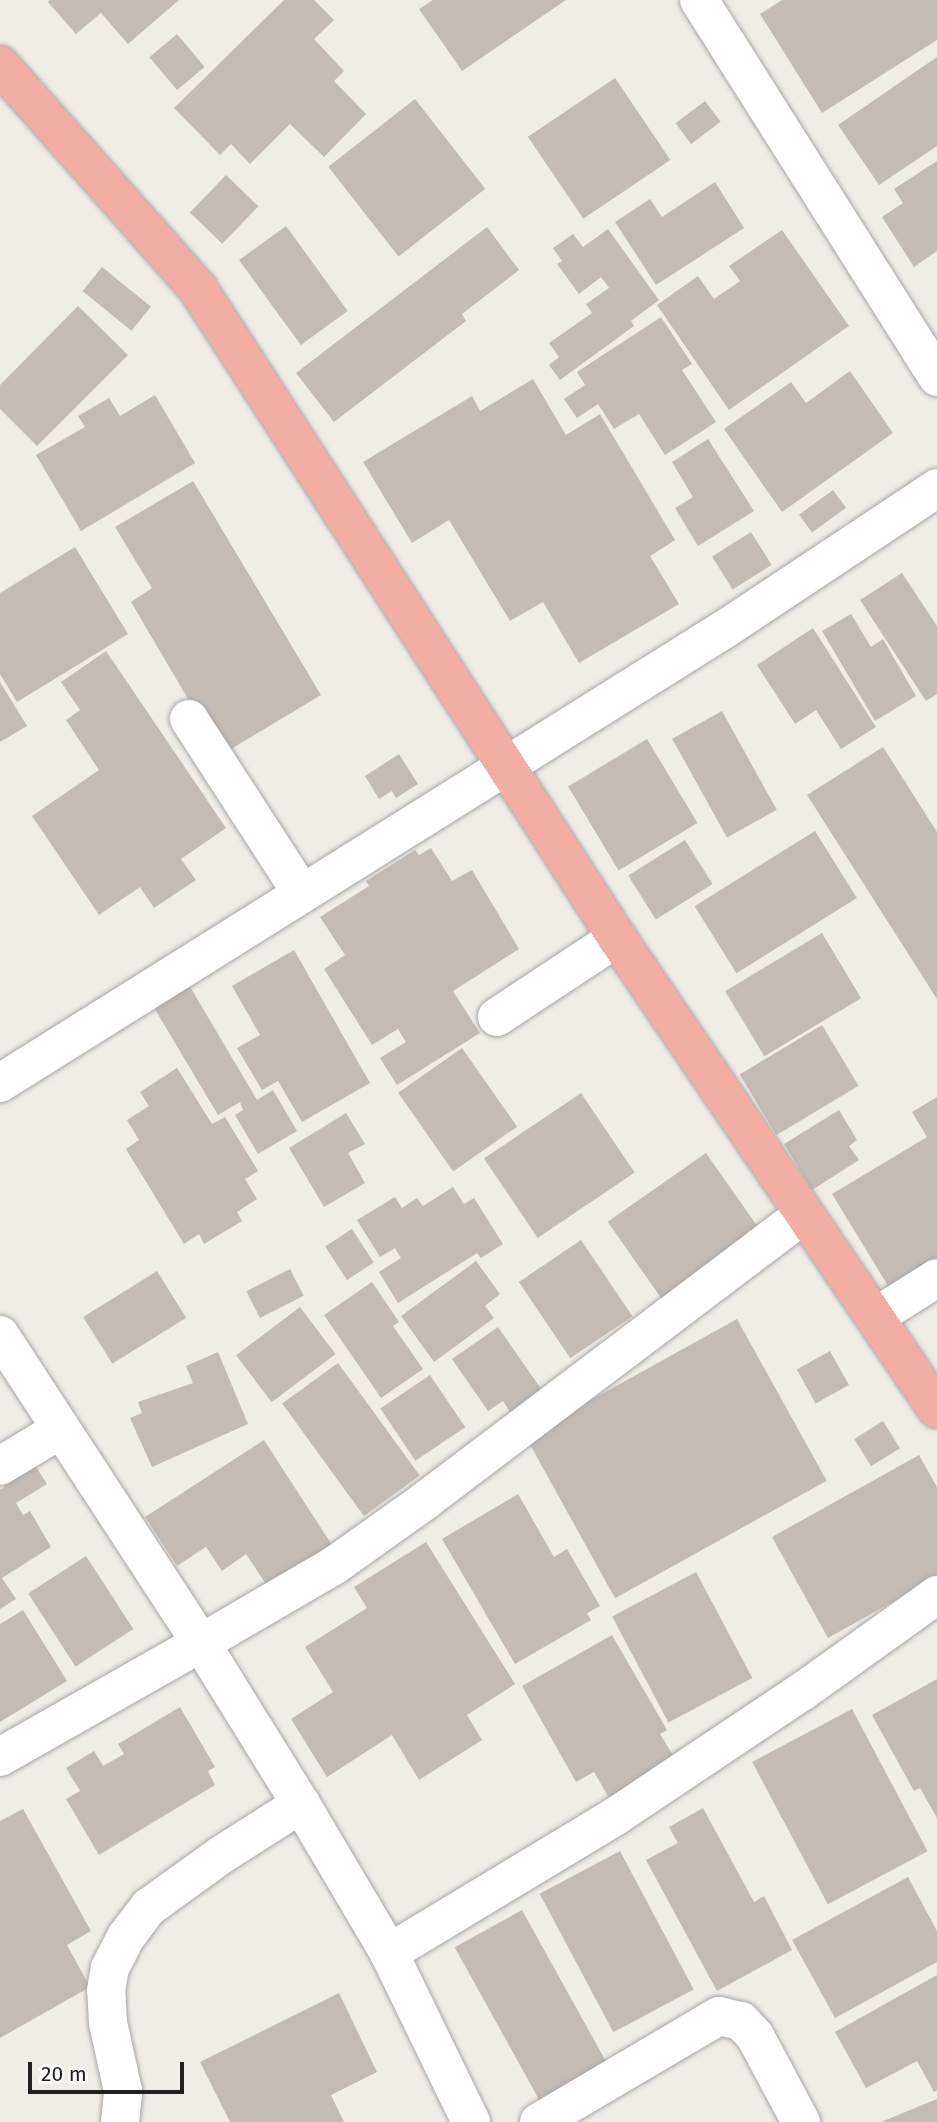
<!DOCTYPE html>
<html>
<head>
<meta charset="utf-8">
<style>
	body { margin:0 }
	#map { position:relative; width:937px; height:2122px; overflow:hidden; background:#f0ece6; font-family:"Fira Sans",sans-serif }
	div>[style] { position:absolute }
	.building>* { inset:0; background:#c5bbb5; transform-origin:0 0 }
	.roads { filter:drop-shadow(0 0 2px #a7a7a7) drop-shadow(0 0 2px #a7a7a7) }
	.minor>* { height:38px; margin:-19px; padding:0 19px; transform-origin:19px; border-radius:19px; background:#fff }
	.tertiary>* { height:38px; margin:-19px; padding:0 19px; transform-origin:19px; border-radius:19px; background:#fff }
	.trunk>* { height:38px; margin:-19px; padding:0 19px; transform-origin:19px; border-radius:19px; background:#f2aea2 }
	span { translate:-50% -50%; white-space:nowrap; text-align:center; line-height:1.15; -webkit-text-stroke:6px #fff; paint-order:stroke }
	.scale { position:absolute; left:28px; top:2062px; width:156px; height:32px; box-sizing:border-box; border:4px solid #202020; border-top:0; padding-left:9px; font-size:21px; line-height:24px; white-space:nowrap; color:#202020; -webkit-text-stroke:5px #fff; paint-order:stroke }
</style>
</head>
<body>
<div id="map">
	<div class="building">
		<i style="clip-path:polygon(50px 0,179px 0,128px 44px,101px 13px,76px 34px,48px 2px)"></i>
		<i style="clip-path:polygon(284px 0,314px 0,334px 20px,314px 39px,344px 71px,334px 81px,366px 114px,324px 157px,290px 124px,250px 164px,231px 144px,220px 155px,174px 108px)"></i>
		<i style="clip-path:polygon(433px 0,566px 0,462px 71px,419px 9px)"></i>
		<i style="clip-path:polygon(782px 0,937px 0,937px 40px,822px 113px,760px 14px)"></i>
		<i style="left:177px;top:34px;width:43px;height:36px;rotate:50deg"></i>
		<i style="clip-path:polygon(937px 57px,937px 146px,879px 185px,838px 125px)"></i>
		<i style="left:615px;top:78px;width:99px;height:105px;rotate:56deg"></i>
		<i style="left:415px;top:99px;width:114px;height:110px;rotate:52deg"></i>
		<i style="left:705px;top:101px;width:26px;height:37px;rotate:53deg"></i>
		<i style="clip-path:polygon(937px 161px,937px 251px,914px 267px,882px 217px,903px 203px,894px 189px)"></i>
		<i style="left:226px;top:175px;width:45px;height:52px;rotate:44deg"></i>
		<i style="clip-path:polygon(715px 182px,744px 228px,656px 285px,615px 222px,650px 199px,662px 217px)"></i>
		<i style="left:286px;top:226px;width:105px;height:58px;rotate:54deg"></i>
		<i style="clip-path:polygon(487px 227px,519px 270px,462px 314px,466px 321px,334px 422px,296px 373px)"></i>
		<i style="clip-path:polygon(608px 229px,659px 300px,631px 321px,634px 326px,560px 380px,549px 365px,559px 357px,549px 343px,592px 313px,586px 304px,609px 288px,601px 277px,579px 294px,557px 264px,562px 261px,553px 248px,573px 234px,583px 247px)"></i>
		<i style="clip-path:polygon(782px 230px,849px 326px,729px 410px,657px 305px,698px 276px,714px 299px,740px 281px,729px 266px)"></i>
		<i style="left:102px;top:267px;width:63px;height:31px;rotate:39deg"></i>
		<i style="clip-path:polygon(78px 306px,128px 355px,37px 446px,0 409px,0 385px)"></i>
		<i style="clip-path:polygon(661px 317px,692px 364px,682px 370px,716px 422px,665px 455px,639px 414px,614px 429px,598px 404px,577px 418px,564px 399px,585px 385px,577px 372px)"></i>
		<i style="clip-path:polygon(850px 371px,893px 433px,782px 512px,724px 429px,791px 382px,806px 403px)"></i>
		<i style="clip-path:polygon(533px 379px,566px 435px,600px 414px,675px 540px,650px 556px,679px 604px,579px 663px,543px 602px,510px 621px,449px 520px,412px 543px,363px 462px,472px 396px,480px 411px)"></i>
		<i style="clip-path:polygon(155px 395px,195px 463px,81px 531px,36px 455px,85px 427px,78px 416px,109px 398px,120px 416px)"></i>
		<i style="clip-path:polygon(708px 439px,754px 511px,698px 546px,675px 508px,693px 497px,672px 462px)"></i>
		<i style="clip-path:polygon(193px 481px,321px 695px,221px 755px,131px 602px,152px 588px,115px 527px)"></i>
		<i style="left:833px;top:490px;width:22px;height:42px;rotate:54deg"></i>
		<i style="left:751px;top:532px;width:39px;height:46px;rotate:58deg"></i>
		<i style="clip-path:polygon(75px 547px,128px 634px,17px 702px,0 674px,0 593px)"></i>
		<i style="clip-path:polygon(902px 573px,937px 626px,937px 694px,926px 701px,860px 600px)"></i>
		<i style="clip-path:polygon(851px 614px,871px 647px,883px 639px,916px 696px,875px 721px,822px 631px)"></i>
		<i style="clip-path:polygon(813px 628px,876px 727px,841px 749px,816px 710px,795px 724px,757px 665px)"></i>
		<i style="clip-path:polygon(106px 651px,226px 828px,181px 859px,196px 880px,154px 908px,140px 887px,99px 915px,32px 816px,99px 770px,66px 720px,80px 710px,61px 682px)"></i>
		<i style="clip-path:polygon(0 682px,27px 726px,0 742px)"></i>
		<i style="left:722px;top:711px;width:113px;height:57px;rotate:61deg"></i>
		<i style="left:647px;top:739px;width:98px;height:92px;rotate:59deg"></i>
		<i style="clip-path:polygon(883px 747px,937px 832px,937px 999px,807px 795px)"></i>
		<i style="clip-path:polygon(399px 754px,418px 784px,396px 798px,392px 791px,379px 799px,365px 776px)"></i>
		<i style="left:815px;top:831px;width:79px;height:142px;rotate:58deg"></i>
		<i style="left:685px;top:840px;width:52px;height:67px;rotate:58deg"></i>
		<i style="clip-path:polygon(431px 848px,452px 881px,472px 870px,519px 949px,453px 991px,480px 1033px,397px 1085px,380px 1058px,406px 1042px,398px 1029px,372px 1045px,324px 969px,345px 955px,320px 917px,369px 886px,366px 881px,415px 850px,419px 855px)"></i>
		<i style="left:822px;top:933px;width:76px;height:113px;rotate:59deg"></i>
		<i style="clip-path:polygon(294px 950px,370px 1083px,302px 1122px,278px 1081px,262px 1090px,237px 1048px,260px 1035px,232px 986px)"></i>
		<i style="clip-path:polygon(189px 985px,257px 1100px,273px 1090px,297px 1131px,258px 1154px,235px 1115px,243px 1110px,240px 1102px,218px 1115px,153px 1006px)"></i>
		<i style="left:822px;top:1025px;width:71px;height:96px;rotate:59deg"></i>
		<i style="left:462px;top:1048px;width:96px;height:78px;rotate:55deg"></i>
		<i style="clip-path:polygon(177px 1068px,212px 1124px,225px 1117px,258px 1171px,245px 1179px,257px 1199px,237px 1212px,242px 1221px,204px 1244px,199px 1234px,184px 1244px,126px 1149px,139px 1140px,127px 1120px,149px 1106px,140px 1092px)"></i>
		<i style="left:581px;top:1093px;width:96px;height:117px;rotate:56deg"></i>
		<i style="clip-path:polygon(937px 1097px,937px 1260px,890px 1289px,832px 1194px,927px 1137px,912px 1112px)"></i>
		<i style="clip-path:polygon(839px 1110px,857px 1140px,849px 1146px,859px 1160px,812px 1190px,784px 1144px)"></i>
		<i style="clip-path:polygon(346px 1113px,365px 1144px,348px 1153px,365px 1183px,324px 1207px,289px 1148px)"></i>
		<i style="left:706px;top:1153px;width:98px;height:120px;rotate:55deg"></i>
		<i style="clip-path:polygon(453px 1187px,464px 1204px,474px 1198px,503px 1244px,481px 1258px,477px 1253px,398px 1303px,379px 1272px,401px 1258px,395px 1248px,380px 1257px,357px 1220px,395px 1197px,402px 1208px,417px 1198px,423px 1206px)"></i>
		<i style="left:352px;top:1229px;width:40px;height:32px;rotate:57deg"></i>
		<i style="left:581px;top:1240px;width:92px;height:75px;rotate:56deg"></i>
		<i style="clip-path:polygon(476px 1261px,500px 1294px,485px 1306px,494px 1318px,434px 1362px,401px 1316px)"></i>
		<i style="left:290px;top:1269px;width:30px;height:49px;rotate:63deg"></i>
		<i style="left:157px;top:1271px;width:55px;height:87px;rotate:58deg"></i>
		<i style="clip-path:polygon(372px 1282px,399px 1322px,393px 1326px,423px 1369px,381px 1398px,324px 1315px)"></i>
		<i style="left:300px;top:1307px;width:59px;height:80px;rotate:53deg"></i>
		<i style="left:737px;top:1319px;width:185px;height:242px;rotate:61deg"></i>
		<i style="clip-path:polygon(498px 1327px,546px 1396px,514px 1418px,503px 1401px,488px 1411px,452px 1359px)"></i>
		<i style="left:830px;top:1351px;width:39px;height:38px;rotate:61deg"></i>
		<i style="clip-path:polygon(218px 1352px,248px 1424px,152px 1467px,130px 1418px,142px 1413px,138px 1402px,193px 1383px,186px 1366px)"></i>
		<i style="left:338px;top:1363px;width:139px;height:69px;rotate:54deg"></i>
		<i style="left:430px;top:1375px;width:63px;height:60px;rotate:56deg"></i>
		<i style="left:883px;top:1421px;width:32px;height:34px;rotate:58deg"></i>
		<i style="clip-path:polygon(264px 1440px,332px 1545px,268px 1587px,246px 1554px,222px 1571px,206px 1547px,177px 1566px,145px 1517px)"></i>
		<i style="clip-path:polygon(919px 1455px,937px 1487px,937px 1577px,828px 1638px,772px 1537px)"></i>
		<i style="clip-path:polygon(31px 1459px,47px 1484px,16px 1503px,23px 1515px,30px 1511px,51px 1547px,2px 1578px,16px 1599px,0 1609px,0 1490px,5px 1487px,0 1481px)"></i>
		<i style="clip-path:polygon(518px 1494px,554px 1557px,567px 1549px,600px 1606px,587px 1613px,591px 1620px,515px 1664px,442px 1539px)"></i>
		<i style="clip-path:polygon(426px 1542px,515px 1684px,467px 1715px,482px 1740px,419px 1780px,392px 1735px,327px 1777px,291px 1719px,333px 1692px,305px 1647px,367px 1608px,354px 1587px)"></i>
		<i style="left:86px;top:1556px;width:87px;height:69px;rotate:57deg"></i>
		<i style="left:696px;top:1572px;width:120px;height:95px;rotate:62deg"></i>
		<i style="clip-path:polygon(23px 1610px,67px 1681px,0 1722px,0 1624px)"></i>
		<i style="clip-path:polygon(612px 1635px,667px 1730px,660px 1734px,676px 1760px,609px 1798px,594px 1772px,576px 1782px,522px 1686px)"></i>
		<i style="clip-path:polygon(937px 1679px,937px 1818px,920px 1788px,914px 1791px,872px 1715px)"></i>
		<i style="clip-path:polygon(180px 1707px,215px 1767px,208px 1771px,215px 1785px,99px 1855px,66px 1799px,80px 1791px,66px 1768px,94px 1751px,103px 1766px,124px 1754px,118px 1744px)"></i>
		<i style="left:852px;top:1709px;width:161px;height:113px;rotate:62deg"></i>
		<i style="clip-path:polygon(703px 1808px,754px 1902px,764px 1896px,792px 1950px,717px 1991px,646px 1860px,678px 1843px,669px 1827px)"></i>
		<i style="clip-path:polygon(23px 1809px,91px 1931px,67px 1945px,90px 1987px,0 2038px,0 1821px)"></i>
		<i style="left:620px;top:1851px;width:157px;height:91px;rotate:62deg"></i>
		<i style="clip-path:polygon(908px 1877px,937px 1931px,937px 1962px,835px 2018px,792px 1940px)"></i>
		<i style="left:522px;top:1910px;width:181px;height:77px;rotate:61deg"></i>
		<i style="clip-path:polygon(937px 1975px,937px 2090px,934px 2092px,917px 2061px,866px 2088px,835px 2032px)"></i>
		<i style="clip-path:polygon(339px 1993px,377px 2072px,331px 2095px,344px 2122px,230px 2122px,200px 2062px)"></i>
		<i style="clip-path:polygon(937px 2099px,937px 2122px,881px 2122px)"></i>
	</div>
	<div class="roads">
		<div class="minor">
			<i style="left:699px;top:0;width:446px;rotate:57.7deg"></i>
			<i style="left:189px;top:719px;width:208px;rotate:57.1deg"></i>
			<i style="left:497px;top:1017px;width:144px;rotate:-33.4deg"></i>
			<i style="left:0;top:1083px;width:855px;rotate:-32.06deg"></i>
			<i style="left:725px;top:629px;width:255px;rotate:-33.6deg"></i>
			<i style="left:875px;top:1317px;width:73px;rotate:-32.2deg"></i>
			<i style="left:0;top:1466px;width:71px;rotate:-31.2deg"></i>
			<i style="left:201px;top:1643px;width:155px;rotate:-30.2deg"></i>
			<i style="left:335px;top:1565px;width:112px;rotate:-35.5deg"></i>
			<i style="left:426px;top:1500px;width:473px;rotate:-37.1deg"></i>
			<i style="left:389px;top:1953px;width:265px;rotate:-31.1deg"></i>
			<i style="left:616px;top:1816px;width:225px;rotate:-33.8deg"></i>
			<i style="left:803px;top:1691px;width:165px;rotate:-35.6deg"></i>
			<i style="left:120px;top:2122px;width:31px;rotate:-84deg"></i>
			<i style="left:123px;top:2091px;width:70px;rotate:-102.4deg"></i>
			<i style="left:108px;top:2023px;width:33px;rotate:-93deg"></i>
			<i style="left:106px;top:1990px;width:22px;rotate:-80deg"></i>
			<i style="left:110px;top:1968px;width:35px;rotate:-63deg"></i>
			<i style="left:126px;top:1937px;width:38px;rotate:-53deg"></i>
			<i style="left:149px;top:1907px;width:89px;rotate:-35.8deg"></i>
			<i style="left:221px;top:1855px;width:95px;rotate:-32.5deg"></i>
			<i style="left:539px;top:2122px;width:209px;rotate:-30.5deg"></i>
			<i style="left:719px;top:2016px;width:23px;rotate:13deg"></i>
			<i style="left:741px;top:2021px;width:21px;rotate:47deg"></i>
			<i style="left:755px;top:2036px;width:98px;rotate:61.9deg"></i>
		</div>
		<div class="tertiary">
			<i style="left:0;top:1335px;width:368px;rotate:56.9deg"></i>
			<i style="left:201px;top:1643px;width:190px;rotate:58.2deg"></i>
			<i style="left:301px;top:1804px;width:173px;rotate:59.4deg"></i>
			<i style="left:389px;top:1953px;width:188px;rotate:64.1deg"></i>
			<i style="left:0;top:1757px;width:231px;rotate:-29.6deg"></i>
		</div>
		<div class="trunk">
			<i style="left:0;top:65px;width:299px;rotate:48.5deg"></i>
			<i style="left:198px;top:289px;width:773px;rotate:57.15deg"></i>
			<i style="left:617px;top:938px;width:569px;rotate:55.81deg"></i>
		</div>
	</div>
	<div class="scale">20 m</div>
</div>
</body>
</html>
